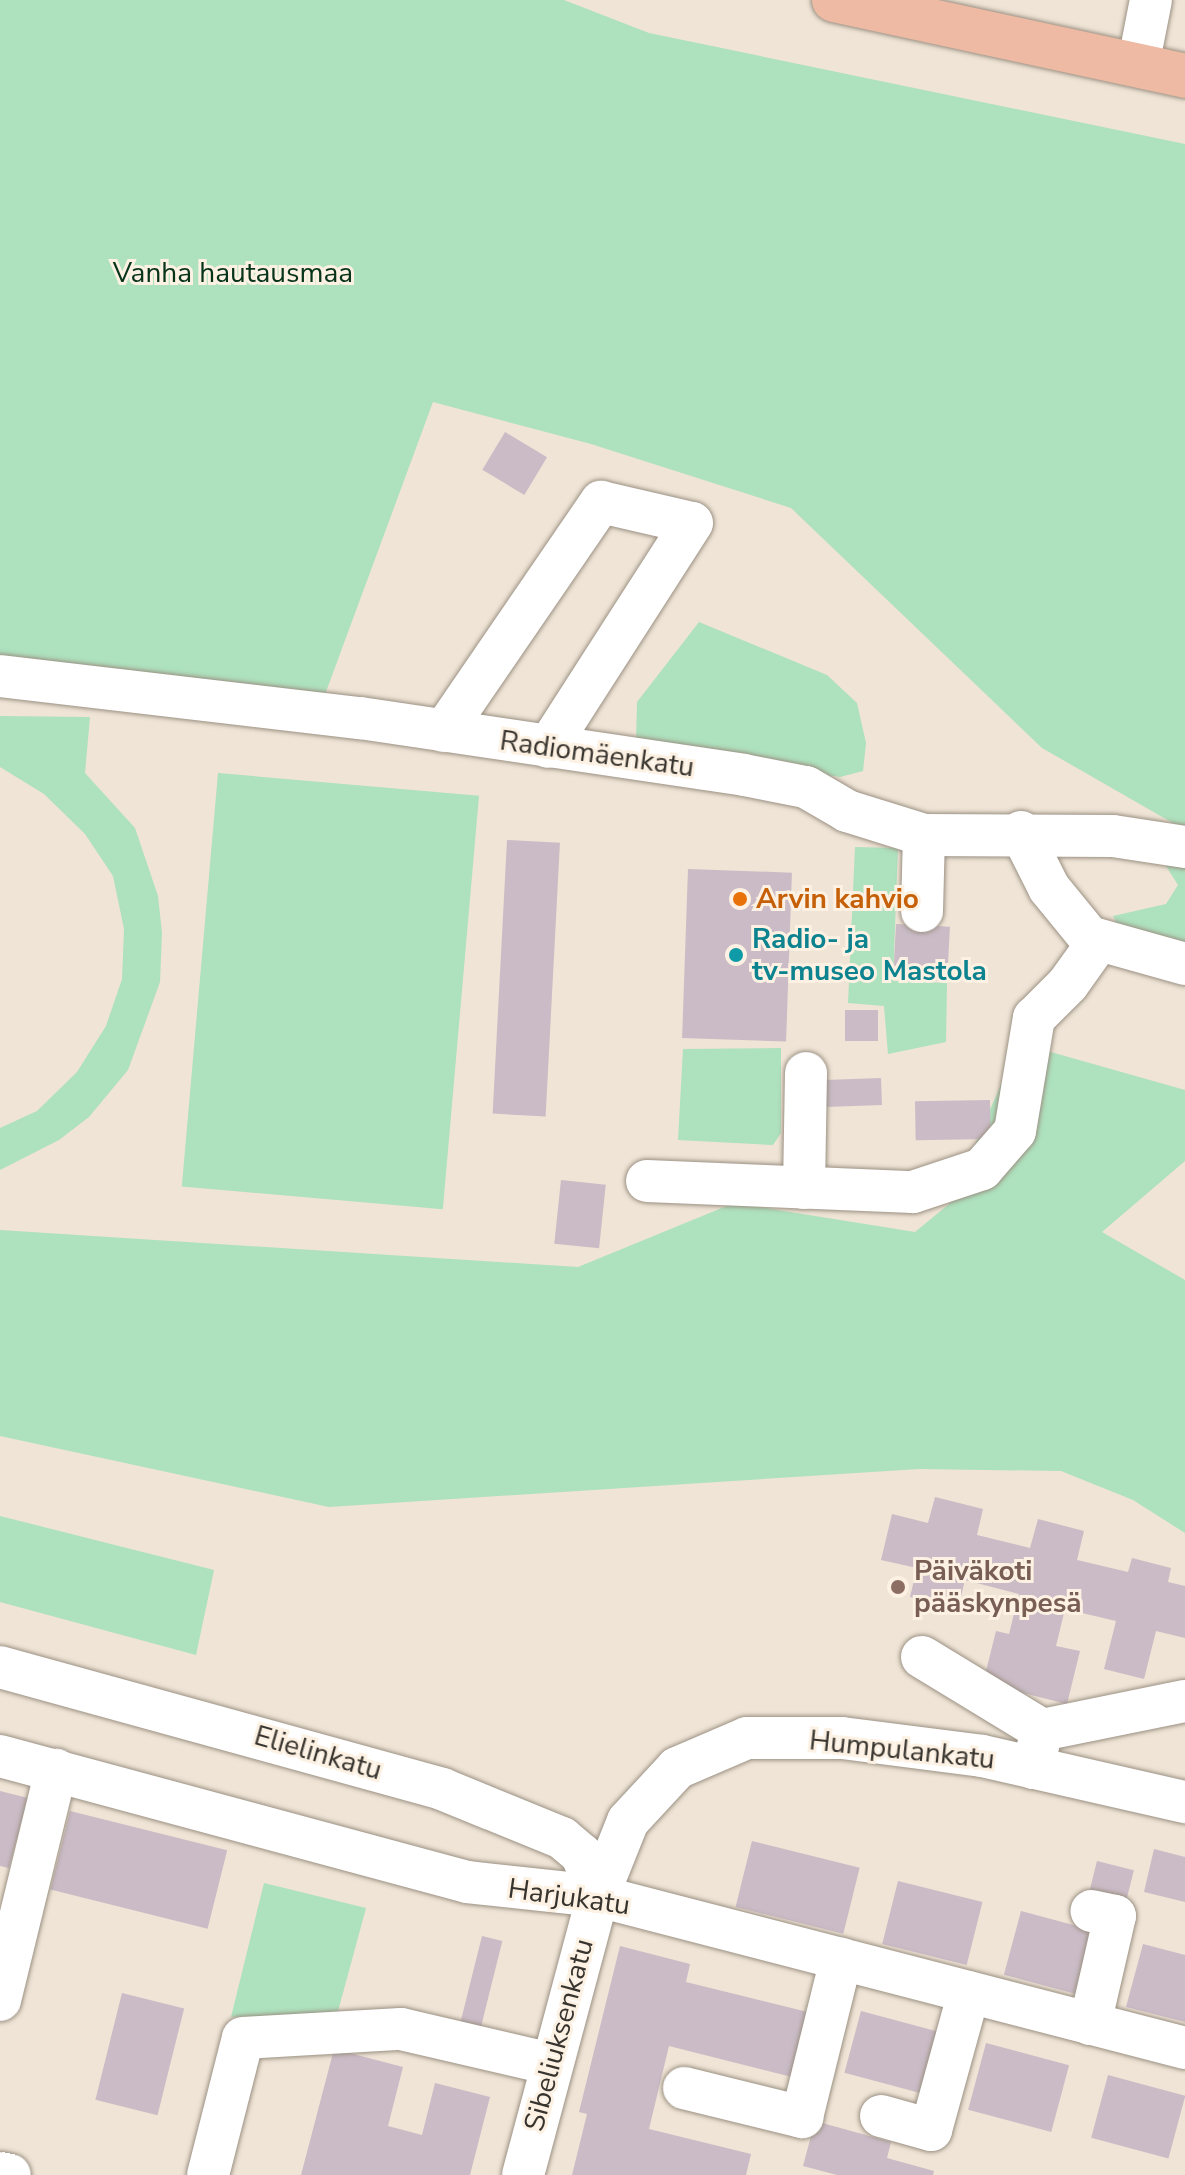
<!DOCTYPE html>
<html>
<head>
<meta charset="utf-8">
<style>
	body { margin:0 }
	#map { position:relative; width:1185px; height:2175px; overflow:hidden; background:#efe4d5; font-family:"Nunito Sans",sans-serif }
	div>[style] { position:absolute }
	.green>* { inset:0; background:#aee1bd; transform-origin:0 0 }
	.building>* { inset:0; background:#cabbc6; transform-origin:0 0 }
	.roads { filter:drop-shadow(0 0 2px #9b9184) drop-shadow(0 0 2px #9b9184) }
	.minor>* { height:42px; margin:-21px; padding:0 21px; transform-origin:21px; border-radius:21px; background:#fff }
	.major>* { height:44px; margin:-22px; padding:0 22px; transform-origin:22px; border-radius:22px; background:#efbaa3 }
	.dots>* { width:22px; height:22px; translate:-50% -50%; box-sizing:border-box; border:4px solid #fcf1e2; border-radius:50% }
	span { translate:-50% -50%; white-space:nowrap; text-align:center; line-height:1.15; -webkit-text-stroke:6px #fcf1e2; paint-order:stroke }
	.park-label { font-size:28px; color:#06341b }
	.street-label { font-size:28px; color:#37332e }
	.food-label { font-size:28px; color:#c56008; font-weight:700 }
	.left { translate:0 -50%; text-align:left }
	.culture-label { font-size:28px; color:#0d838f; font-weight:700 }
	.education-label { font-size:28px; color:#785e54; font-weight:700 }
</style>
</head>
<body>
<div id="map">
	<div class="green">
		<i style="clip-path:polygon(0 0,564px 0,649px 33px,1185px 144px,1185px 830px,1042px 748px,791px 508px,591px 444px,433px 402px,320px 708px,0 676px)"></i>
		<i style="clip-path:polygon(699px 622px,827px 675px,857px 703px,866px 743px,863px 771px,840px 777px,636px 745px,637px 702px)"></i>
		<i style="clip-path:polygon(0 716px,90px 717px,85px 773px,135px 828px,158px 896px,162px 933px,160px 982px,128px 1070px,89px 1117px,59px 1140px,0 1170px,0 1128px,37px 1111px,77px 1072px,106px 1026px,122px 979px,124px 929px,113px 876px,85px 834px,44px 794px,0 767px)"></i>
		<i style="left:218px;top:773px;width:262px;height:415px;rotate:5deg"></i>
		<i style="clip-path:polygon(855px 847px,898px 848px,893px 981px,947px 983px,946px 1042px,888px 1054px,884px 1006px,848px 1003px)"></i>
		<i style="clip-path:polygon(1157px 852px,1185px 855px,1185px 954px,1124px 938px,1113px 916px,1166px 904px,1178px 885px)"></i>
		<i style="clip-path:polygon(1019px 1043px,1185px 1090px,1185px 1161px,1102px 1232px,1185px 1280px,1185px 1533px,1133px 1500px,1061px 1471px,919px 1469px,329px 1507px,0 1436px,0 1230px,578px 1267px,734px 1203px,915px 1232px,949px 1204px)"></i>
		<i style="clip-path:polygon(781px 1048px,781px 1133px,773px 1145px,678px 1140px,683px 1049px)"></i>
		<i style="clip-path:polygon(0 1516px,214px 1570px,196px 1655px,0 1602px)"></i>
		<i style="clip-path:polygon(264px 1883px,366px 1908px,337px 2015px,231px 2017px)"></i>
	</div>
	<div class="building">
		<i style="left:505px;top:432px;width:49px;height:44px;rotate:31deg"></i>
		<i style="left:507px;top:840px;width:53px;height:274px;rotate:3deg"></i>
		<i style="left:688px;top:869px;width:104px;height:169px;rotate:2deg"></i>
		<i style="left:896px;top:924px;width:54px;height:54px;rotate:3deg"></i>
		<i style="left:845px;top:1010px;width:33px;height:31px"></i>
		<i style="left:881px;top:1078px;width:27px;height:56px;rotate:88deg"></i>
		<i style="left:990px;top:1100px;width:39px;height:75px;rotate:89deg"></i>
		<i style="left:561px;top:1180px;width:45px;height:64px;rotate:6deg"></i>
		<i style="clip-path:polygon(935px 1497px,983px 1509px,977px 1535px,1030px 1548px,1038px 1519px,1084px 1531px,1077px 1560px,1128px 1572px,1132px 1558px,1171px 1568px,1168px 1582px,1185px 1586px,1185px 1638px,1156px 1631px,1144px 1679px,1104px 1669px,1116px 1621px,1065px 1609px,1056px 1646px,1080px 1651px,1067px 1704px,983px 1683px,996px 1631px,1009px 1634px,1019px 1594px,965px 1580px,958px 1609px,910px 1597px,917px 1568px,881px 1560px,892px 1514px,928px 1523px)"></i>
		<i style="clip-path:polygon(0 1791px,28px 1798px,9px 1868px,0 1866px)"></i>
		<i style="left:70px;top:1811px;width:162px;height:81px;rotate:14deg"></i>
		<i style="left:752px;top:1841px;width:111px;height:68px;rotate:14deg"></i>
		<i style="clip-path:polygon(1154px 1849px,1185px 1857px,1185px 1902px,1144px 1892px)"></i>
		<i style="left:1097px;top:1861px;width:38px;height:37px;rotate:14deg"></i>
		<i style="left:898px;top:1881px;width:87px;height:65px;rotate:14deg"></i>
		<i style="left:1021px;top:1911px;width:87px;height:66px;rotate:15deg"></i>
		<i style="left:482px;top:1936px;width:21px;height:92px;rotate:14deg"></i>
		<i style="clip-path:polygon(1143px 1944px,1185px 1955px,1185px 2022px,1126px 2007px)"></i>
		<i style="clip-path:polygon(620px 1946px,690px 1964px,686px 1982px,820px 2015px,804px 2080px,669px 2046px,649px 2129px,751px 2154px,746px 2175px,572px 2175px,587px 2114px,579px 2112px)"></i>
		<i style="left:122px;top:1993px;width:64px;height:110px;rotate:14deg"></i>
		<i style="left:861px;top:2011px;width:87px;height:64px;rotate:15deg"></i>
		<i style="left:986px;top:2043px;width:86px;height:69px;rotate:15deg"></i>
		<i style="clip-path:polygon(334px 2049px,403px 2067px,388px 2126px,422px 2135px,435px 2083px,490px 2097px,470px 2175px,301px 2175px)"></i>
		<i style="left:1108px;top:2075px;width:80px;height:65px;rotate:15deg"></i>
		<i style="clip-path:polygon(815px 2121px,891px 2142px,887px 2158px,934px 2171px,933px 2175px,837px 2175px,803px 2166px)"></i>
	</div>
	<div class="roads">
		<div class="minor">
			<i style="left:1138px;top:66px;width:67px;rotate:-78.9deg"></i>
			<i style="left:0;top:676px;width:362px;rotate:6.7deg"></i>
			<i style="left:360px;top:718px;width:388px;rotate:8.4deg"></i>
			<i style="left:744px;top:775px;width:63px;rotate:11deg"></i>
			<i style="left:806px;top:787px;width:48px;rotate:30.3deg"></i>
			<i style="left:847px;top:811px;width:81px;rotate:17.3deg"></i>
			<i style="left:924px;top:835px;width:189px;rotate:0.3deg"></i>
			<i style="left:1113px;top:836px;width:73px;rotate:8.7deg"></i>
			<i style="left:444px;top:731px;width:278px;rotate:-55.6deg"></i>
			<i style="left:601px;top:502px;width:93px;rotate:13deg"></i>
			<i style="left:692px;top:523px;width:266px;rotate:122.7deg"></i>
			<i style="left:1021px;top:832px;width:63px;rotate:63.4deg"></i>
			<i style="left:1049px;top:888px;width:63px;rotate:50.8deg"></i>
			<i style="left:1089px;top:937px;width:100px;rotate:15.7deg"></i>
			<i style="left:922px;top:911px;width:76px;rotate:-88.5deg"></i>
			<i style="left:647px;top:1181px;width:266px;rotate:2.4deg"></i>
			<i style="left:913px;top:1192px;width:73px;rotate:-18.4deg"></i>
			<i style="left:982px;top:1169px;width:50px;rotate:-49deg"></i>
			<i style="left:1015px;top:1131px;width:115px;rotate:-80.5deg"></i>
			<i style="left:1034px;top:1018px;width:48px;rotate:-45deg"></i>
			<i style="left:1068px;top:984px;width:52px;rotate:-54.5deg"></i>
			<i style="left:804px;top:1188px;width:115px;rotate:-89deg"></i>
			<i style="left:922px;top:1657px;width:140px;rotate:31.3deg"></i>
			<i style="left:0;top:1667px;width:459px;rotate:15.4deg"></i>
			<i style="left:442px;top:1789px;width:130px;rotate:22.2deg"></i>
			<i style="left:562px;top:1838px;width:26px;rotate:40deg"></i>
			<i style="left:582px;top:1855px;width:44px;rotate:68.7deg"></i>
			<i style="left:0;top:1756px;width:484px;rotate:15.1deg"></i>
			<i style="left:467px;top:1882px;width:132px;rotate:6.1deg"></i>
			<i style="left:598px;top:1896px;width:606px;rotate:14.52deg"></i>
			<i style="left:1033px;top:1768px;width:39px;rotate:-77deg"></i>
			<i style="left:1042px;top:1730px;width:146px;rotate:-11.5deg"></i>
			<i style="left:0;top:2000px;width:237px;rotate:-76.3deg"></i>
			<i style="left:1090px;top:2024px;width:111px;rotate:-77deg"></i>
			<i style="left:1115px;top:1916px;width:24px;rotate:-168deg"></i>
			<i style="left:684px;top:2088px;width:122px;rotate:13.8deg"></i>
			<i style="left:802px;top:2117px;width:163px;rotate:-76.1deg"></i>
			<i style="left:881px;top:2116px;width:52px;rotate:15.6deg"></i>
			<i style="left:931px;top:2130px;width:143px;rotate:-74.6deg"></i>
			<i style="left:0;top:2173px;width:10px;rotate:11deg"></i>
			<i style="left:208px;top:2175px;width:141px;rotate:-75.7deg"></i>
			<i style="left:243px;top:2038px;width:158px;rotate:-3.3deg"></i>
			<i style="left:401px;top:2029px;width:154px;rotate:13.1deg"></i>
			<i style="left:523px;top:2175px;width:289px;rotate:-75deg"></i>
			<i style="left:598px;top:1896px;width:81px;rotate:-68.2deg"></i>
			<i style="left:628px;top:1821px;width:72px;rotate:-47.2deg"></i>
			<i style="left:677px;top:1768px;width:76px;rotate:-23.2deg"></i>
			<i style="left:747px;top:1738px;width:95px"></i>
			<i style="left:842px;top:1738px;width:141px;rotate:7.3deg"></i>
			<i style="left:982px;top:1756px;width:208px;rotate:12.8deg"></i>
		</div>
		<div class="major">
			<i style="left:834px;top:0;width:359px;rotate:12.2deg"></i>
		</div>
	</div>
	<div class="dots">
		<i style="left:740px;top:899px;background:#e8710a"></i>
		<i style="left:736px;top:955px;background:#0f9aa8"></i>
		<i style="left:898px;top:1587px;background:#8d6e63"></i>
	</div>
	<div class="park-label">
		<span style="left:233px;top:273px">Vanha hautausmaa</span>
	</div>
	<div class="street-label">
		<span style="left:597px;top:754px;rotate:8deg">Radiomäenkatu</span>
		<span style="left:902px;top:1750px;rotate:6deg">Humpulankatu</span>
		<span style="left:318px;top:1753px;rotate:16deg">Elielinkatu</span>
		<span style="left:569px;top:1897px;rotate:8deg">Harjukatu</span>
		<span style="left:559px;top:2035px;rotate:-75deg">Sibeliuksenkatu</span>
	</div>
	<div class="food-label">
		<span class="left" style="left:756px;top:899px">Arvin kahvio</span>
	</div>
	<div class="culture-label">
		<span class="left" style="left:752px;top:955px">Radio- ja<br>tv-museo Mastola</span>
	</div>
	<div class="education-label">
		<span class="left" style="left:914px;top:1587px">Päiväkoti<br>pääskynpesä</span>
	</div>
</div>
</body>
</html>
